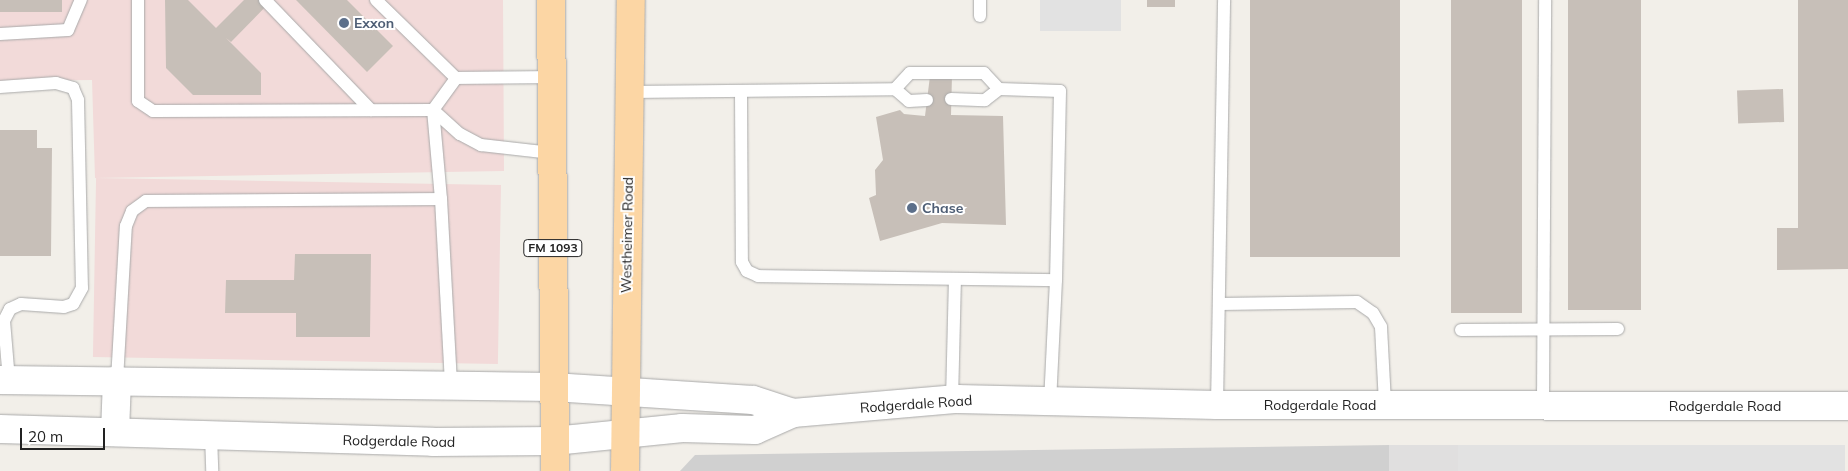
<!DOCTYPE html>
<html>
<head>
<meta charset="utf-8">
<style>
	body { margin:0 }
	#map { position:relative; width:1848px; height:471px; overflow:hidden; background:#f2efe9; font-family:Mulish,sans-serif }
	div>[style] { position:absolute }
	.residential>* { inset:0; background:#e0dfdf; transform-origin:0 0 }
	.commercial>* { inset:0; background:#f2dad9; transform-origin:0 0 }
	.religious>* { inset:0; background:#d0d0d0 }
	.parking>* { inset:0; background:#e2e2e2; transform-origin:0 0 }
	.building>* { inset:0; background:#c7bfb8; transform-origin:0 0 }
	.roads { filter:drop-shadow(0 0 1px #a9a9a9) drop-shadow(0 0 1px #a9a9a9) }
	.service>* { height:12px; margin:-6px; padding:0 6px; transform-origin:6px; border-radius:6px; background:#fff }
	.tertiary>* { height:28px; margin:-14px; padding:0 14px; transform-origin:14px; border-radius:14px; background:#fff }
	.primary>* { height:28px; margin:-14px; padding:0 14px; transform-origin:14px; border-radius:14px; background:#fcd6a4 }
	.dots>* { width:14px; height:14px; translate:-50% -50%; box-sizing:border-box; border:2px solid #fff; border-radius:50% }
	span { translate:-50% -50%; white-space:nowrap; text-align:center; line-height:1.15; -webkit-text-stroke:4px #fff; paint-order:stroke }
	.shield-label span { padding:1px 4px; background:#fff; border:1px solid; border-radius:4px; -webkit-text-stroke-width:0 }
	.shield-label { font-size:12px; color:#222; font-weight:700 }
	.service-label { font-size:14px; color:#4e5e75; font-weight:700 }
	.left { translate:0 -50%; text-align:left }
	.street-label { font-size:14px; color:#222 }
	.scale { position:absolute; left:20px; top:428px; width:85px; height:22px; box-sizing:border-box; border:2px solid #222; border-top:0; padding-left:6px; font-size:15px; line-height:18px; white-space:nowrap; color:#222; -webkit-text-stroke:4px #fff; paint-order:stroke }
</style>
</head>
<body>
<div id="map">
	<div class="residential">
		<i style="left:1389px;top:445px;width:456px;height:26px"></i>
	</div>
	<div class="commercial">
		<i style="clip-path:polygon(0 0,503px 0,504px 171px,95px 178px,92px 80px,0 81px)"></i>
		<i style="left:501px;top:185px;width:179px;height:405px;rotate:91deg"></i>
	</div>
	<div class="religious">
		<i style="clip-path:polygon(1389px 445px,1389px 471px,680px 471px,695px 455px)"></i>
	</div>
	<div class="parking">
		<i style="left:1040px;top:0;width:81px;height:31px"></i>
		<i style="left:1458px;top:445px;width:387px;height:26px"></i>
	</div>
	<div class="building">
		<i style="left:0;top:0;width:62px;height:12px"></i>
		<i style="clip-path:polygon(165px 0,188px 0,216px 28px,244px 0,272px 0,231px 42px,226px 38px,261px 73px,261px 95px,193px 95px,166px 68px)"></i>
		<i style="clip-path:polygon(296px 0,347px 0,393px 46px,367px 72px)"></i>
		<i style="left:1147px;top:0;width:28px;height:7px"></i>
		<i style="left:1250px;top:0;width:150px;height:257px"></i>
		<i style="left:1451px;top:0;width:71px;height:313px"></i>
		<i style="left:1568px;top:0;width:73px;height:310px"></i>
		<i style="clip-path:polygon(1798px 0,1848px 0,1848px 269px,1777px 270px,1777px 228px,1798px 228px)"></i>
		<i style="clip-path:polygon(952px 75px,951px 115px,1003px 116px,1006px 225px,942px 223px,880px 241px,869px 198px,876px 195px,875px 170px,883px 160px,876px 117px,900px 110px,904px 114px,925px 116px,930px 76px)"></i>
		<i style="left:1783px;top:89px;width:33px;height:46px;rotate:88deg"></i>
		<i style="clip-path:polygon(0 130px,37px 130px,37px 148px,52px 148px,51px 256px,0 256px)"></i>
		<i style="clip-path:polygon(295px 254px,371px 254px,370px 337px,296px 337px,296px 313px,225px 313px,226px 280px,294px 280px)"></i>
	</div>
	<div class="roads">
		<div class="service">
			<i style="left:138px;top:0;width:101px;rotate:90deg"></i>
			<i style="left:138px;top:101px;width:18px;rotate:34deg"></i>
			<i style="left:153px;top:111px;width:280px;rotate:-0.2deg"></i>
			<i style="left:433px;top:110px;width:36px;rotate:42deg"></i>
			<i style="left:460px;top:134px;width:24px;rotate:28deg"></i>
			<i style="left:481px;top:145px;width:71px;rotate:6.4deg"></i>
			<i style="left:265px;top:0;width:153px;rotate:46.1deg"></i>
			<i style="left:376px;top:0;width:112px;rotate:44.3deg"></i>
			<i style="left:980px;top:16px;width:16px;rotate:-90deg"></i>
			<i style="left:0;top:34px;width:68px;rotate:-3.4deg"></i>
			<i style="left:68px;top:30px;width:33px;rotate:-67deg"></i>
			<i style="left:0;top:87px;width:56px;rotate:-4.1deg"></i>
			<i style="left:56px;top:83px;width:18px;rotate:16deg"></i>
			<i style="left:73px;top:88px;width:13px;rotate:67deg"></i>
			<i style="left:78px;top:100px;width:188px;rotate:88.8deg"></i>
			<i style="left:82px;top:288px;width:18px;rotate:119deg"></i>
			<i style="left:73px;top:304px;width:9px;rotate:162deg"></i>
			<i style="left:64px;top:307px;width:43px;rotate:-176deg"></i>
			<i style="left:21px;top:304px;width:12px;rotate:156deg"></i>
			<i style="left:10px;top:309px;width:13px;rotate:117deg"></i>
			<i style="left:4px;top:321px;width:59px;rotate:85.2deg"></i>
			<i style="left:895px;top:89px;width:22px;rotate:-47deg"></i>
			<i style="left:910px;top:73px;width:74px"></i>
			<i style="left:984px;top:73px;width:22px;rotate:47deg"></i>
			<i style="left:741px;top:91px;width:171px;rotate:89.7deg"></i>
			<i style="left:742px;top:262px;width:10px;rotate:61deg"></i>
			<i style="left:747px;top:271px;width:12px;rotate:24deg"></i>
			<i style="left:758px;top:276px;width:298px;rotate:0.8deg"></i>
			<i style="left:630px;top:92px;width:265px;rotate:-0.6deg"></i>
			<i style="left:895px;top:89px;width:18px;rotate:41deg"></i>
			<i style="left:909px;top:101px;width:18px;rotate:-3deg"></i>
			<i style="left:951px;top:99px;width:34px;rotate:2deg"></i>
			<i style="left:985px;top:100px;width:18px;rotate:-38deg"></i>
			<i style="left:999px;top:89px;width:61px;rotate:1.9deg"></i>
			<i style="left:1060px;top:91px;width:189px;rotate:91.2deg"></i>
			<i style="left:1056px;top:280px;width:122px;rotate:92.8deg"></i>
			<i style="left:441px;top:199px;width:89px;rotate:-95.1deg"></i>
			<i style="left:433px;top:110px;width:39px;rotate:-54deg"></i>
			<i style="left:456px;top:78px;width:96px;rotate:-0.6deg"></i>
			<i style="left:1220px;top:304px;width:137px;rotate:-0.8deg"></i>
			<i style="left:1357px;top:302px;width:19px;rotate:35deg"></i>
			<i style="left:1373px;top:313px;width:16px;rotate:60deg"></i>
			<i style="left:1381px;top:327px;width:77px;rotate:87deg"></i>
			<i style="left:1461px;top:330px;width:157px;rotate:-0.4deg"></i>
			<i style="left:117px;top:380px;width:154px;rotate:-86.7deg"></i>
			<i style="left:126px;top:226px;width:16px;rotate:-68deg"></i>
			<i style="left:132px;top:211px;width:17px;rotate:-36deg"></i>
			<i style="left:146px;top:201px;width:295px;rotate:-0.4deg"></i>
			<i style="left:441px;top:199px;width:186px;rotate:86.9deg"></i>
			<i style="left:952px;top:400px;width:121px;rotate:-88.6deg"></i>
			<i style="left:1217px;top:405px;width:405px;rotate:-89deg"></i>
			<i style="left:1543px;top:405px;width:405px;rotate:-89.7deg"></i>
			<i style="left:211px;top:435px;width:36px;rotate:88deg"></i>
		</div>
		<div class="tertiary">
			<i style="left:0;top:380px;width:553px;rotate:0.73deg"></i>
			<i style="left:553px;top:387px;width:200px;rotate:3.7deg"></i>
			<i style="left:753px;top:400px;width:42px;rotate:18deg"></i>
			<i style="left:0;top:429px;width:433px;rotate:1.7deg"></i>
			<i style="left:433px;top:442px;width:121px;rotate:-0.5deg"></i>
			<i style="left:554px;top:441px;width:129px;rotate:-5.8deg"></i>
			<i style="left:682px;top:428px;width:73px;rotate:1.6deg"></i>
			<i style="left:755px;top:430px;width:42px;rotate:-24.1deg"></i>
			<i style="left:793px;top:413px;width:165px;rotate:-4.9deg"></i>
			<i style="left:957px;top:399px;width:260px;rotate:1.3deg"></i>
			<i style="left:1217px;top:405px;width:631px;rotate:0.09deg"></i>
			<i style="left:115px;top:432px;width:52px;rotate:-87.8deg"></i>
		</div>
		<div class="primary">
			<i style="left:551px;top:0;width:471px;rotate:89.5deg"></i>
			<i style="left:625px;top:471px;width:471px;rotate:-89.3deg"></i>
		</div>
	</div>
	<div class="dots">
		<i style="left:344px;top:23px;background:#5c6f8a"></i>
		<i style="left:912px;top:208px;background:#5c6f8a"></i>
	</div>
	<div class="shield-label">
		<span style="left:553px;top:248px">FM 1093</span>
	</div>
	<div class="service-label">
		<span class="left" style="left:354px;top:23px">Exxon</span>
		<span class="left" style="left:922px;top:208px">Chase</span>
	</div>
	<div class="street-label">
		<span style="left:627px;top:235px;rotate:-89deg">Westheimer Road</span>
		<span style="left:916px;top:404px;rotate:-4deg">Rodgerdale Road</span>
		<span style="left:1320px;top:405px">Rodgerdale Road</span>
		<span style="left:1725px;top:406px">Rodgerdale Road</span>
		<span style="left:399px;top:441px;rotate:1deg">Rodgerdale Road</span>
	</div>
	<div class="scale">20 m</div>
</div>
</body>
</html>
